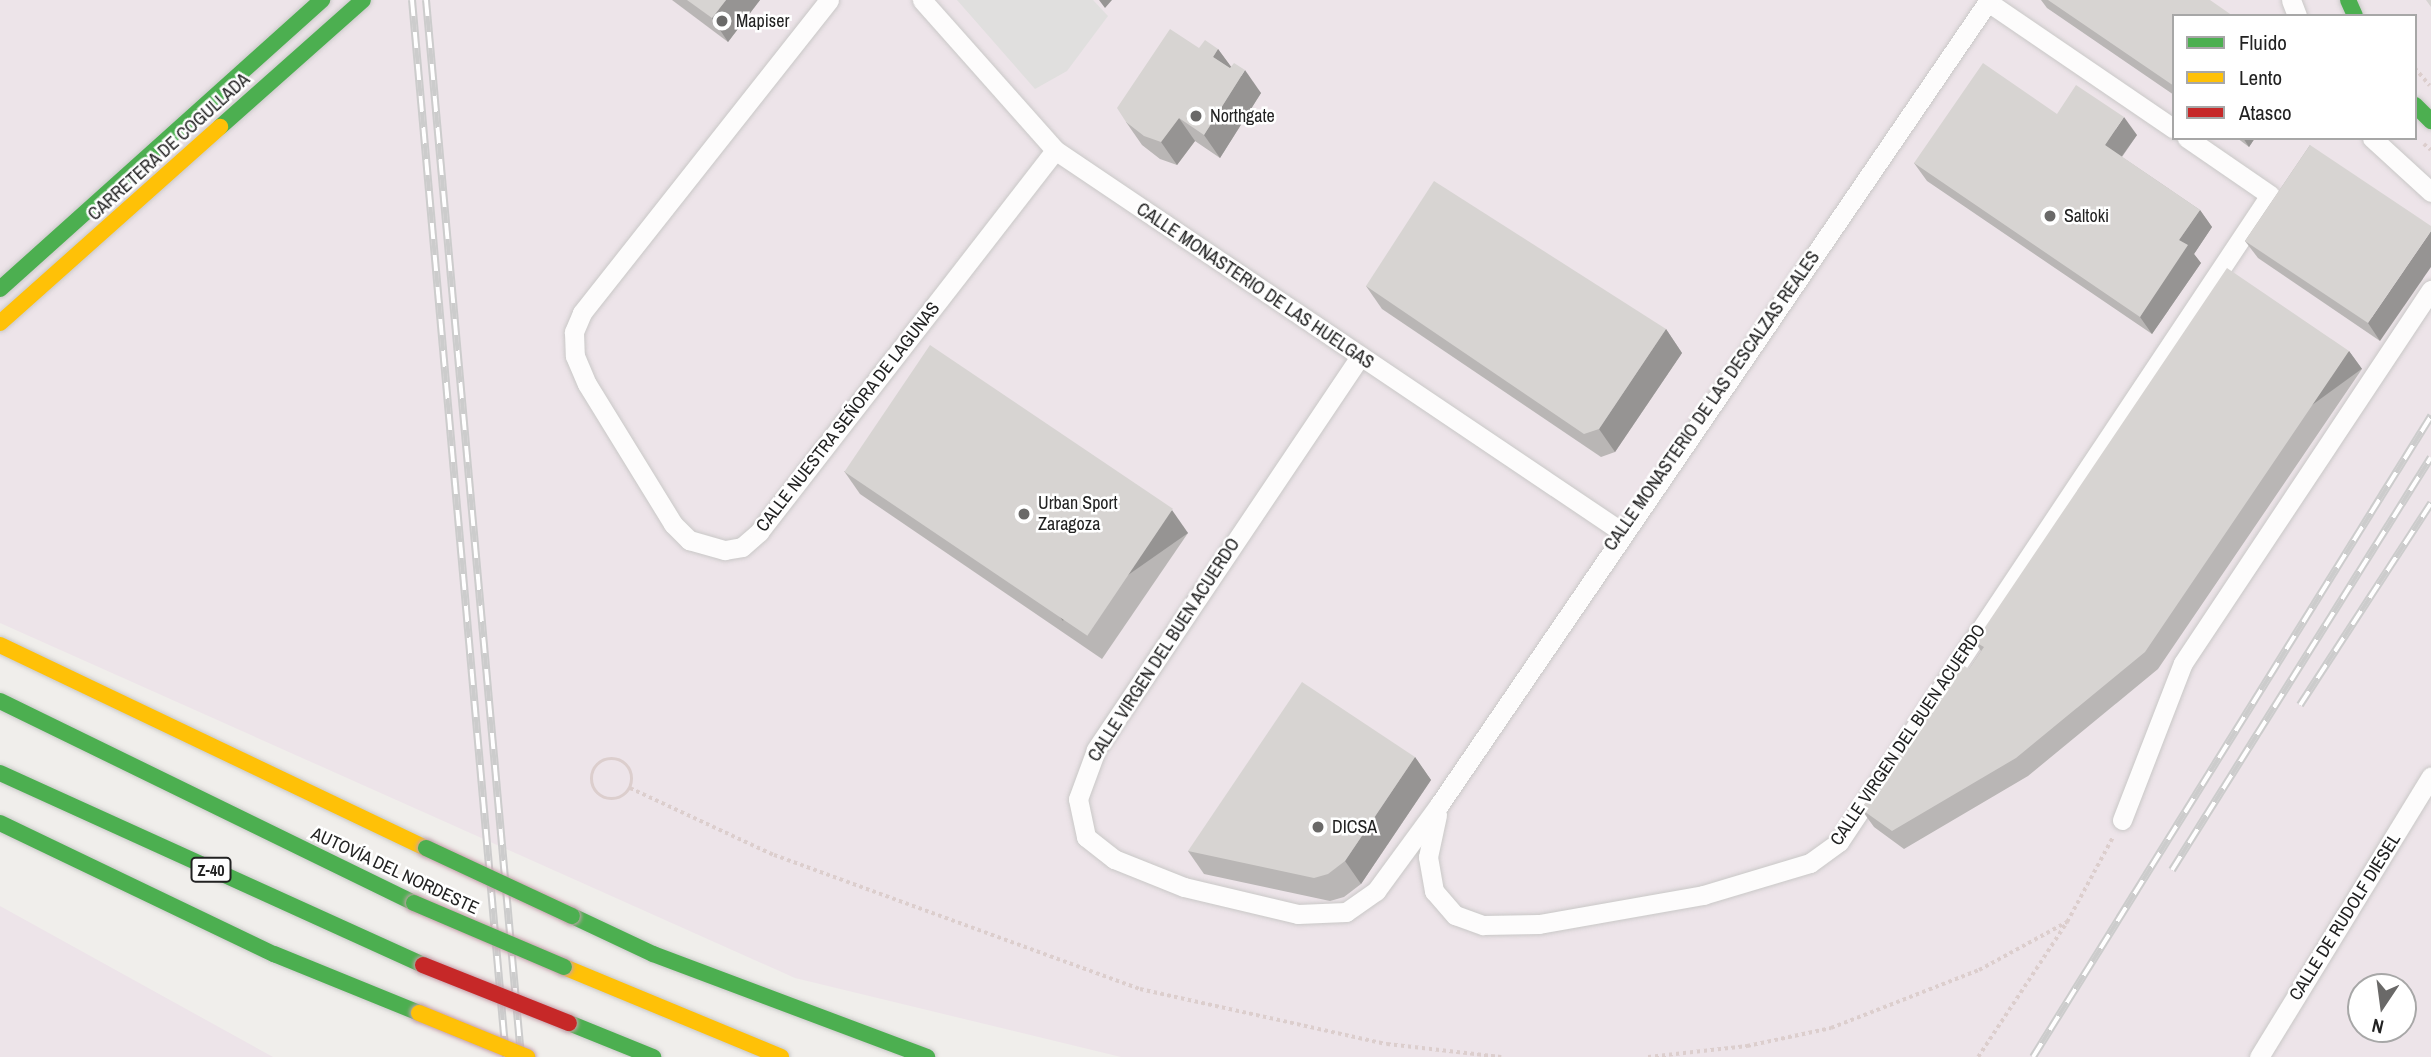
<!DOCTYPE html>
<html>
<head>
<meta charset="utf-8">
<style>
	body { margin:0 }
	#map { position:relative; width:2431px; height:1057px; overflow:hidden; background:#f0eeeb; font-family:"Archivo Narrow",sans-serif }
	div>[style] { position:absolute }
	.industrial>* { inset:0; background:#ede4e9 }
	.parking>* { inset:0; background:#e0dfde }
	.path>* { height:3.5px; margin-top:-1.75px; transform-origin:0; background:repeating-linear-gradient(90deg,#dccecd 0 3.5px,transparent 0 7px) }
	.path>.ring { margin:-1.75px; padding:0; box-sizing:content-box; background:none; border:3.5px solid #dccecd; border-radius:50% }
	.roads { filter:drop-shadow(0 0 2px #c9c8c7) drop-shadow(0 0 2px #c9c8c7) }
	.street>* { height:19px; margin:-9.5px; padding:0 9.5px; transform-origin:9.5px; border-radius:9.5px; background:#fdfcfc }
	.fast>* { height:16px; margin:-8px; padding:0 8px; transform-origin:8px; border-radius:8px; background:#4caf50 }
	.slow>* { height:16px; margin:-8px; padding:0 8px; transform-origin:8px; border-radius:8px; background:#ffc107 }
	.rail>* { height:8px; margin-top:-4px; transform-origin:0; background:repeating-linear-gradient(90deg,#fff 0 16px,#ccc 0 32px); box-sizing:border-box; border-block:2px solid #ccc }
	.bridges { filter:drop-shadow(0 0 2px #c5a2ac) drop-shadow(0 0 2px #c5a2ac) }
	.fast-bridge>* { height:16px; margin:-8px; padding:0 8px; transform-origin:8px; border-radius:8px; background:#4caf50 }
	.slow-bridge>* { height:16px; margin:-8px; padding:0 8px; transform-origin:8px; border-radius:8px; background:#ffc107 }
	.jam-bridge>* { height:16px; margin:-8px; padding:0 8px; transform-origin:8px; border-radius:8px; background:#c62828 }
	.wall>* { inset:0; background:#b9b6b5 }
	.shaded-wall>* { inset:0; background:#969493; transform-origin:0 0 }
	.building>* { inset:0; background:#d7d4d2; transform-origin:0 0 }
	.dots>* { width:19px; height:19px; translate:-50% -50%; box-sizing:border-box; border:4px solid #fff; border-radius:50% }
	span { translate:-50% -50%; white-space:nowrap; text-align:center; line-height:1.15; -webkit-text-stroke:5px #fff; paint-order:stroke }
	.shield-label span { padding:2px 5px; background:#fff; border:2px solid; border-radius:5px; -webkit-text-stroke-width:0 }
	.shield-label { font-size:16px; color:#222; font-weight:700 }
	.poi-label { font-size:18px; color:#222 }
	.left { translate:0 -50%; text-align:left }
	.street-label { font-size:18px; color:#222 }
	.legend { position:absolute; left:2172px; top:14px; width:245px; height:126px; box-sizing:border-box; background:#fff; border:2px solid #a7a7a7; margin:0; padding:9px 12px; list-style:none; font-size:21px; color:#222 }
	.legend li { display:flex; align-items:center; gap:14px; height:35px }
	.legend b { width:35px; border:2px solid #a7a7a7 }
	.north { position:absolute; left:2347px; top:973px; width:70px; height:70px; box-sizing:border-box; background:#fff; border:2px solid #a7a7a7; border-radius:50%; rotate:193deg; font-size:19px; font-weight:700; line-height:28px; text-align:center; color:#222 }
	.north::after { content:''; display:block; margin:auto; width:24px; height:32px; background:#6a6968; clip-path:polygon(50% 0,100% 100%,50% 72%,0 100%) }
</style>
</head>
<body>
<div id="map">
	<div class="industrial">
		<i style="clip-path:polygon(evenodd,0 0,2431px 0,2431px 1057px,1121px 1057px,795px 978px,0 623px,0 0,2174px 16px,2415px 16px,2415px 138px,2174px 138px,2174px 16px,0 0,2361px 987px,2403px 987px,2403px 1029px,2361px 1029px,2361px 987px)"></i>
		<i style="clip-path:polygon(0 906px,273px 1057px,0 1057px)"></i>
	</div>
	<div class="parking">
		<i style="clip-path:polygon(957px 0,1093px 0,1108px 16px,1067px 71px,1035px 89px)"></i>
	</div>
	<div class="path">
		<i style="left:2415px;top:68px;width:23px;rotate:50deg"></i>
		<i style="left:2424px;top:144px;width:9px;rotate:41deg"></i>
		<i class="ring" style="left:592px;top:759px;width:36.5px;height:36.5px"></i>
		<i style="left:630px;top:788px;width:159px;rotate:25deg"></i>
		<i style="left:774px;top:855px;width:390px;rotate:20.1deg"></i>
		<i style="left:1140px;top:989px;width:253px;rotate:12.6deg"></i>
		<i style="left:1387px;top:1044px;width:115px;rotate:6.5deg"></i>
		<i style="left:1648px;top:1057px;width:100px;rotate:-6.3deg"></i>
		<i style="left:1747px;top:1046px;width:86px;rotate:-12.1deg"></i>
		<i style="left:1831px;top:1028px;width:159px;rotate:-21.4deg"></i>
		<i style="left:1979px;top:970px;width:100px;rotate:-28.6deg"></i>
		<i style="left:1978px;top:1057px;width:162px;rotate:-56.6deg"></i>
		<i style="left:2067px;top:922px;width:97px;rotate:-61.6deg"></i>
	</div>
	<div class="roads">
		<div class="street">
			<i style="left:829px;top:0;width:399px;rotate:128.3deg"></i>
			<i style="left:582px;top:313px;width:21px;rotate:113deg"></i>
			<i style="left:574px;top:332px;width:24px;rotate:88deg"></i>
			<i style="left:575px;top:356px;width:30px;rotate:67deg"></i>
			<i style="left:587px;top:384px;width:164px;rotate:58.4deg"></i>
			<i style="left:673px;top:524px;width:23px;rotate:45deg"></i>
			<i style="left:689px;top:540px;width:37px;rotate:16deg"></i>
			<i style="left:725px;top:550px;width:17px;rotate:-10deg"></i>
			<i style="left:742px;top:547px;width:23px;rotate:-41deg"></i>
			<i style="left:759px;top:532px;width:483px;rotate:-52.2deg"></i>
			<i style="left:922px;top:0;width:200px;rotate:48.4deg"></i>
			<i style="left:1055px;top:150px;width:684px;rotate:33.97deg"></i>
			<i style="left:2291px;top:0;width:17px;rotate:69deg"></i>
			<i style="left:1988px;top:2px;width:225px;rotate:34.3deg"></i>
			<i style="left:2372px;top:138px;width:80px;rotate:42.5deg"></i>
			<i style="left:1359px;top:358px;width:472px;rotate:123.9deg"></i>
			<i style="left:1096px;top:750px;width:52px;rotate:110.2deg"></i>
			<i style="left:1078px;top:799px;width:39px;rotate:78deg"></i>
			<i style="left:1086px;top:837px;width:36px;rotate:38deg"></i>
			<i style="left:1114px;top:859px;width:75px;rotate:21.8deg"></i>
			<i style="left:1184px;top:887px;width:117px;rotate:13.3deg"></i>
			<i style="left:1298px;top:914px;width:48px;rotate:-2.4deg"></i>
			<i style="left:1346px;top:912px;width:37px;rotate:-35deg"></i>
			<i style="left:1376px;top:891px;width:107px;rotate:-53.8deg"></i>
			<i style="left:1439px;top:805px;width:975px;rotate:-55.66deg"></i>
			<i style="left:1437px;top:815px;width:43px;rotate:102.1deg"></i>
			<i style="left:1428px;top:857px;width:35px;rotate:80deg"></i>
			<i style="left:1434px;top:891px;width:32px;rotate:49deg"></i>
			<i style="left:1455px;top:915px;width:30px;rotate:20deg"></i>
			<i style="left:1483px;top:925px;width:56px;rotate:-1deg"></i>
			<i style="left:1539px;top:924px;width:167px;rotate:-10deg"></i>
			<i style="left:1703px;top:895px;width:112px;rotate:-16.7deg"></i>
			<i style="left:1810px;top:863px;width:36px;rotate:-36deg"></i>
			<i style="left:1839px;top:842px;width:777px;rotate:-56.33deg"></i>
			<i style="left:2270px;top:195px;width:101px;rotate:-145.5deg"></i>
			<i style="left:2122px;top:820px;width:168px;rotate:-68.8deg"></i>
			<i style="left:2183px;top:663px;width:448px;rotate:-56.4deg"></i>
			<i style="left:2259px;top:1057px;width:329px;rotate:-58.5deg"></i>
		</div>
		<div class="fast">
			<i style="left:2348px;top:0;width:17px;rotate:66deg"></i>
			<i style="left:2415px;top:105px;width:23px;rotate:45deg"></i>
			<i style="left:220px;top:127px;width:191px;rotate:-41.6deg"></i>
			<i style="left:0;top:289px;width:433px;rotate:-41.9deg"></i>
			<i style="left:0;top:701px;width:461px;rotate:26deg"></i>
			<i style="left:0;top:773px;width:465px;rotate:24.4deg"></i>
			<i style="left:0;top:823px;width:304px;rotate:25.6deg"></i>
			<i style="left:274px;top:954px;width:157px;rotate:22.1deg"></i>
			<i style="left:572px;top:916px;width:89px;rotate:25.1deg"></i>
			<i style="left:653px;top:954px;width:293px;rotate:20.6deg"></i>
			<i style="left:569px;top:1023px;width:91px;rotate:22deg"></i>
		</div>
		<div class="slow">
			<i style="left:0;top:323px;width:295px;rotate:-41.7deg"></i>
			<i style="left:0;top:645px;width:472px;rotate:25.5deg"></i>
			<i style="left:564px;top:967px;width:235px;rotate:22.5deg"></i>
		</div>
	</div>
	<div class="rail">
		<i style="left:412px;top:0;width:1061px;rotate:84.92deg"></i>
		<i style="left:426px;top:0;width:1061px;rotate:84.86deg"></i>
		<i style="left:2300px;top:705px;width:241px;rotate:-57deg"></i>
		<i style="left:2172px;top:870px;width:487px;rotate:-57.9deg"></i>
		<i style="left:2033px;top:1057px;width:755px;rotate:-58.16deg"></i>
	</div>
	<div class="bridges">
		<div class="fast-bridge">
			<i style="left:426px;top:848px;width:161px;rotate:25deg"></i>
			<i style="left:414px;top:903px;width:163px;rotate:23.1deg"></i>
		</div>
		<div class="slow-bridge">
			<i style="left:419px;top:1013px;width:117px;rotate:22.2deg"></i>
		</div>
		<div class="jam-bridge">
			<i style="left:423px;top:965px;width:157px;rotate:21.7deg"></i>
		</div>
	</div>
	<div class="wall">
		<i style="clip-path:polygon(672px 0,760px 0,728px 42px)"></i>
		<i style="clip-path:polygon(2041px 0,2210px 0,2174px 16px,2174px 95px,2047px 8px)"></i>
		<i style="clip-path:polygon(1199px 48px,1218px 49px,1231px 67px,1261px 93px,1220px 158px,1195px 141px,1177px 165px,1160px 159px,1142px 145px,1126px 122px)"></i>
		<i style="clip-path:polygon(2057px 114px,2137px 135px,2122px 157px,2200px 210px,2212px 227px,2194px 254px,2201px 263px,2152px 334px,1927px 181px,1914px 163px)"></i>
		<i style="clip-path:polygon(2237px 138px,2255px 138px,2249px 147px)"></i>
		<i style="clip-path:polygon(2310px 145px,2380px 341px,2258px 258px,2245px 241px)"></i>
		<i style="clip-path:polygon(1366px 286px,1666px 329px,1682px 353px,1615px 452px,1601px 457px,1382px 309px)"></i>
		<i style="clip-path:polygon(2349px 351px,2362px 369px,2158px 669px,2028px 776px,1904px 849px,1874px 827px,1861px 809px,1969px 669px,1981px 651px,1975px 642px)"></i>
		<i style="clip-path:polygon(844px 471px,1188px 533px,1102px 659px,860px 494px)"></i>
		<i style="clip-path:polygon(1415px 757px,1431px 780px,1361px 884px,1344px 897px,1330px 901px,1204px 874px,1188px 851px)"></i>
	</div>
	<div class="shaded-wall">
		<i style="clip-path:polygon(726px 0,760px 0,728px 42px,712px 18px)"></i>
		<i style="clip-path:polygon(1099px 0,1112px 0,1105px 8px)"></i>
		<i style="clip-path:polygon(1218px 49px,1235px 72px,1213px 57px)"></i>
		<i style="clip-path:polygon(1245px 70px,1261px 93px,1220px 158px,1204px 135px)"></i>
		<i style="clip-path:polygon(2124px 117px,2137px 135px,2117px 163px,2105px 145px)"></i>
		<i style="clip-path:polygon(1179px 118px,1195px 141px,1177px 165px,1161px 142px)"></i>
		<i style="clip-path:polygon(2243px 138px,2255px 138px,2249px 147px)"></i>
		<i style="clip-path:polygon(2200px 210px,2212px 227px,2194px 254px,2201px 263px,2152px 334px,2140px 317px,2179px 240px)"></i>
		<i style="clip-path:polygon(2431px 231px,2431px 267px,2380px 341px,2368px 323px)"></i>
		<i style="clip-path:polygon(1666px 329px,1682px 353px,1615px 452px,1599px 429px)"></i>
		<i style="left:2349px;top:351px;width:22px;height:364px;rotate:54deg"></i>
		<i style="left:1172px;top:510px;width:28px;height:153px;rotate:55deg"></i>
		<i style="clip-path:polygon(1415px 757px,1431px 780px,1361px 884px,1345px 861px)"></i>
	</div>
	<div class="building">
		<i style="clip-path:polygon(687px 0,726px 0,712px 18px)"></i>
		<i style="clip-path:polygon(2048px 0,2210px 0,2233px 16px,2174px 16px,2174px 86px)"></i>
		<i style="clip-path:polygon(2426px 0,2431px 0,2431px 7px)"></i>
		<i style="clip-path:polygon(1170px 29px,1199px 48px,1205px 40px,1218px 49px,1213px 57px,1230px 68px,1234px 63px,1245px 70px,1204px 135px,1179px 118px,1161px 142px,1144px 136px,1126px 122px,1117px 108px)"></i>
		<i style="clip-path:polygon(1983px 63px,2057px 114px,2076px 85px,2124px 117px,2105px 145px,2200px 210px,2179px 240px,2188px 245px,2140px 317px,1914px 163px)"></i>
		<i style="clip-path:polygon(2310px 145px,2431px 226px,2431px 231px,2368px 323px,2245px 241px)"></i>
		<i style="clip-path:polygon(1434px 181px,1666px 329px,1599px 429px,1584px 434px,1366px 286px)"></i>
		<i style="clip-path:polygon(2227px 268px,2349px 351px,2145px 652px,2016px 758px,1892px 831px,1861px 809px,1960px 663px,1969px 669px,1984px 647px,1975px 642px)"></i>
		<i style="left:930px;top:345px;width:293px;height:153px;rotate:34deg"></i>
		<i style="clip-path:polygon(1302px 682px,1415px 757px,1345px 861px,1328px 874px,1314px 878px,1188px 851px)"></i>
	</div>
	<div class="dots">
		<i style="left:722px;top:21px;background:#6a6968"></i>
		<i style="left:1196px;top:116px;background:#6a6968"></i>
		<i style="left:2050px;top:216px;background:#6a6968"></i>
		<i style="left:1024px;top:514px;background:#6a6968"></i>
		<i style="left:1318px;top:827px;background:#6a6968"></i>
	</div>
	<div class="shield-label">
		<span style="left:211px;top:870px">Z-40</span>
	</div>
	<div class="poi-label">
		<span class="left" style="left:736px;top:21px">Mapiser</span>
		<span class="left" style="left:1210px;top:116px">Northgate</span>
		<span class="left" style="left:2064px;top:216px">Saltoki</span>
		<span class="left" style="left:1038px;top:514px">Urban Sport<br>Zaragoza</span>
		<span class="left" style="left:1332px;top:827px">DICSA</span>
	</div>
	<div class="street-label">
		<span style="left:169px;top:147px;rotate:-42deg">CARRETERA DE COGULLADA</span>
		<span style="left:1255px;top:286px;rotate:34deg">CALLE MONASTERIO DE LAS HUELGAS</span>
		<span style="left:1712px;top:401px;rotate:-55deg">CALLE MONASTERIO DE LAS DESCALZAS REALES</span>
		<span style="left:848px;top:417px;rotate:-52deg">CALLE NUESTRA SEÑORA DE LAGUNAS</span>
		<span style="left:1164px;top:650px;rotate:-57deg">CALLE VIRGEN DEL BUEN ACUERDO</span>
		<span style="left:1908px;top:735px;rotate:-56deg">CALLE VIRGEN DEL BUEN ACUERDO</span>
		<span style="left:395px;top:871px;rotate:25deg">AUTOVÍA DEL NORDESTE</span>
		<span style="left:2345px;top:917px;rotate:-58deg">CALLE DE RUDOLF DIESEL</span>
	</div>
	<ul class="legend">
	<li><b style="height:9px;background:#4caf50"></b>Fluido</li>
	<li><b style="height:9px;background:#ffc107"></b>Lento</li>
	<li><b style="height:9px;background:#c62828"></b>Atasco</li>
	</ul>
	<div class="north">N</div>
</div>
</body>
</html>
